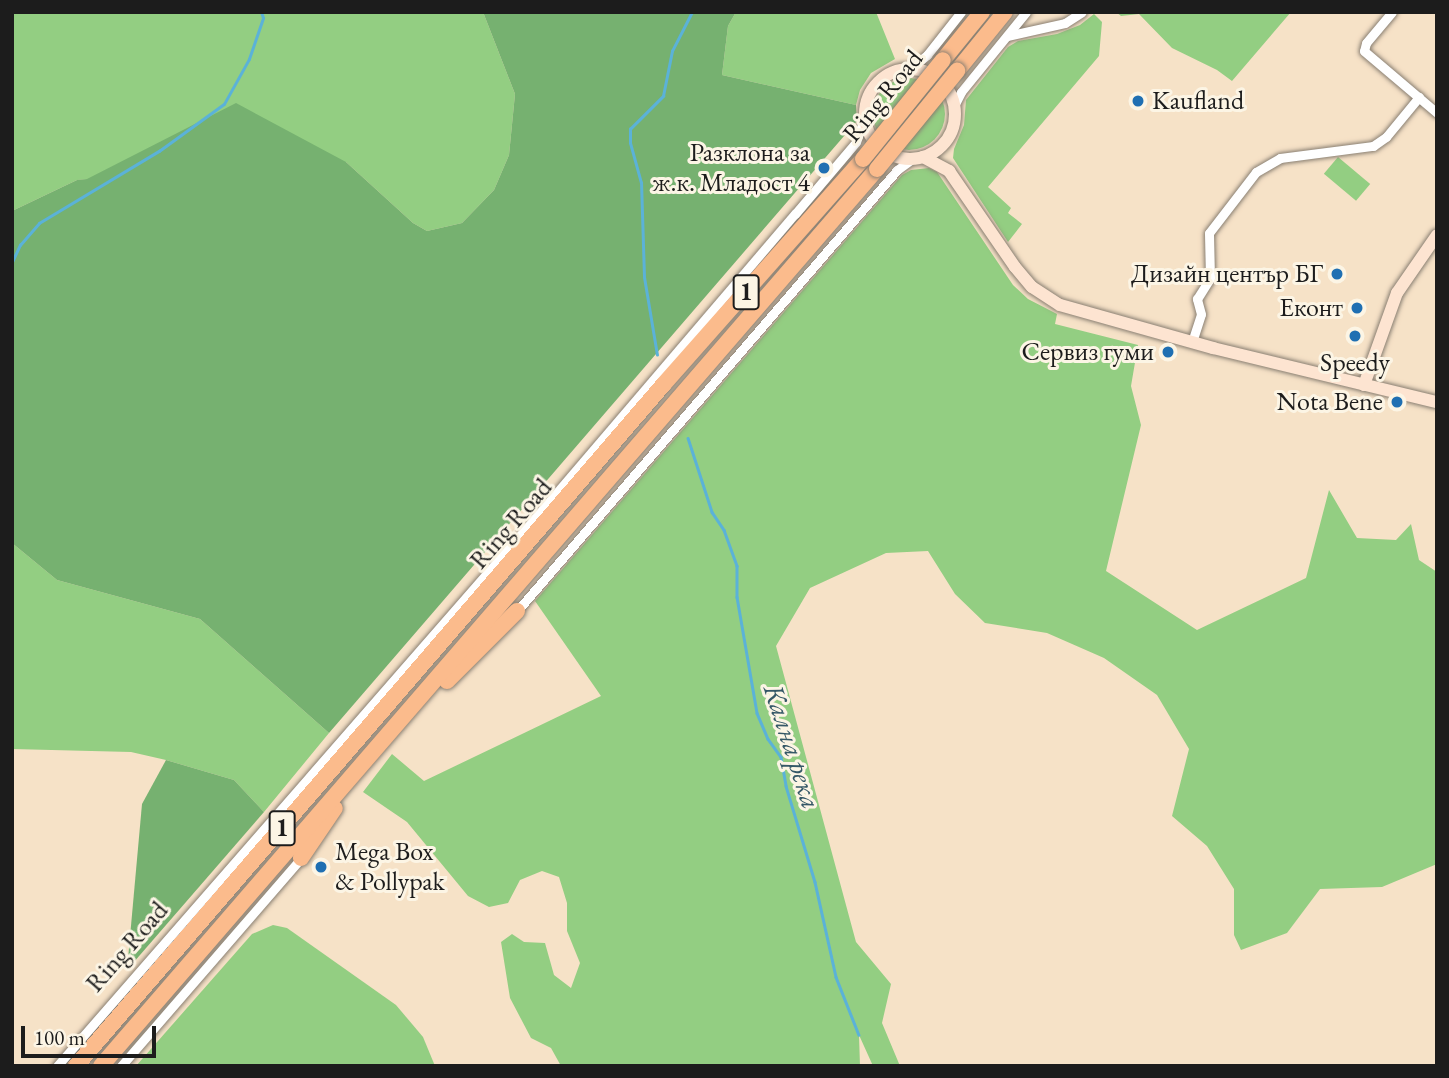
<!DOCTYPE html>
<html>
<head>
<meta charset="utf-8">
<style>
	body { margin:0 }
	#map { position:relative; width:1449px; height:1078px; overflow:hidden; background:#f6e2c7; font-family:"EB Garamond",serif }
	div>[style] { position:absolute }
	.green>* { inset:0; background:#93ce82; transform-origin:0 0 }
	.round { border-radius:50% }
	.forest>* { inset:0; background:#76b170 }
	.stream>* { height:2.5px; margin:-1.25px; padding:0 1.25px; transform-origin:1.25px; border-radius:1.25px; background:#5bb2d8 }
	.roads { filter:drop-shadow(0 0 2px #897f72) drop-shadow(0 0 2px #897f72) }
	.street>* { height:9px; margin:-4.5px; padding:0 4.5px; transform-origin:4.5px; border-radius:4.5px; background:#fff }
	.secondary>* { height:12px; margin:-6px; padding:0 6px; transform-origin:6px; border-radius:6px; background:#fde4d1 }
	.secondary>.ring { margin:-6px; padding:0; box-sizing:content-box; background:none; border:12px solid #fde4d1; border-radius:50% }
	.highway>* { height:16px; margin:-8px; padding:0 8px; transform-origin:8px; border-radius:8px; background:#fbbb8c }
	.bridges { filter:drop-shadow(0 0 2px #897f72) drop-shadow(0 0 2px #897f72) }
	.highway-bridge>* { height:16px; margin:-8px; padding:0 8px; transform-origin:8px; border-radius:8px; background:#fbbb8c }
	.dots>* { width:19px; height:19px; translate:-50% -50%; box-sizing:border-box; border:4px solid #fcf5e5; border-radius:50% }
	span { translate:-50% -50%; white-space:nowrap; text-align:center; line-height:1.15; -webkit-text-stroke:6px #fcf5e5; paint-order:stroke }
	.shield-label span { padding:2px 5px; background:#fcf5e5; border:2px solid; border-radius:5px; -webkit-text-stroke-width:0 }
	.shield-label { font-size:24px; color:#1c1c1c; font-weight:700 }
	.street-label { font-size:26px; color:#1c1c1c }
	.poi-label { font-size:26px; color:#1c1c1c }
	.left { translate:0 -50%; text-align:left }
	.right { translate:-100% -50%; text-align:right }
	.water-label { font-size:28px; color:#355867; font-style:italic }
	.frame { position:absolute; inset:0; border:14px solid #1c1c1c; pointer-events:none }
	.scale { position:absolute; left:21px; top:1026px; width:135px; height:32px; box-sizing:border-box; border:4px solid #1c1c1c; border-top:0; padding-left:9px; font-size:21px; line-height:24px; white-space:nowrap; color:#1c1c1c; -webkit-text-stroke:5px #fcf5e5; paint-order:stroke }
</style>
</head>
<body>
<div id="map">
	<div class="green">
		<i style="clip-path:polygon(12px 12px,483px 12px,515px 94px,509px 155px,494px 190px,462px 223px,427px 231px,413px 223px,346px 162px,77px 180px,12px 211px)"></i>
		<i style="clip-path:polygon(736px 12px,876px 12px,895px 59px,871px 73px,860px 90px,856px 105px,722px 75px,728px 26px)"></i>
		<i style="clip-path:polygon(1116px 12px,1291px 12px,1232px 81px,1217px 70px,1172px 48px,1139px 14px,1121px 16px)"></i>
		<i style="clip-path:polygon(1094px 14px,1102px 22px,1099px 56px,988px 187px,1011px 208px,1008px 213px,1022px 224px,1008px 242px,953px 158px,954px 149px,964px 125px,966px 100px,1008px 47px,1018px 41px,1057px 34px,1080px 25px)"></i>
		<i class="round" style="left:873px;top:78px;width:72px;height:72px"></i>
		<i style="left:1338px;top:157px;width:42px;height:22px;rotate:40deg"></i>
		<i style="clip-path:polygon(929px 168px,937px 172px,1013px 285px,1028px 299px,1057px 314px,1055px 324px,1138px 345px,1131px 386px,1141px 425px,1106px 571px,1197px 630px,1306px 578px,1329px 490px,1357px 538px,1396px 540px,1411px 524px,1419px 560px,1437px 572px,1437px 864px,1382px 887px,1320px 889px,1287px 933px,1241px 950px,1234px 935px,1234px 889px,1207px 846px,1172px 816px,1189px 749px,1157px 695px,1104px 658px,1047px 633px,985px 623px,955px 594px,928px 551px,886px 553px,810px 588px,776px 646px,856px 942px,891px 984px,882px 1023px,900px 1066px,873px 1066px,859px 1035px,860px 1066px,561px 1066px,551px 1048px,531px 1038px,510px 998px,501px 942px,512px 934px,524px 942px,545px 943px,554px 975px,571px 988px,580px 963px,567px 931px,567px 903px,559px 877px,542px 871px,520px 880px,508px 903px,489px 907px,468px 896px,407px 822px,363px 792px,392px 754px,424px 781px,601px 696px,535px 601px,902px 175px,911px 170px)"></i>
		<i style="clip-path:polygon(12px 543px,57px 580px,200px 619px,329px 733px,264px 812px,234px 780px,166px 760px,131px 752px,12px 749px)"></i>
		<i style="clip-path:polygon(273px 925px,287px 928px,396px 1005px,423px 1037px,435px 1066px,136px 1066px,252px 934px)"></i>
	</div>
	<div class="forest">
		<i style="clip-path:polygon(483px 12px,736px 12px,728px 26px,722px 75px,856px 105px,857px 121px,329px 733px,200px 619px,57px 580px,12px 543px,12px 211px,77px 180px,87px 179px,236px 103px,346px 162px,413px 223px,427px 231px,462px 223px,494px 190px,509px 155px,515px 94px)"></i>
		<i style="clip-path:polygon(166px 760px,234px 780px,264px 812px,127px 970px,142px 804px)"></i>
	</div>
	<div class="stream">
		<i style="left:12px;top:262px;width:19px;rotate:-65deg"></i>
		<i style="left:20px;top:245px;width:29px;rotate:-49deg"></i>
		<i style="left:39px;top:223px;width:140px;rotate:-31deg"></i>
		<i style="left:159px;top:151px;width:80px;rotate:-35.9deg"></i>
		<i style="left:224px;top:104px;width:51px;rotate:-60.9deg"></i>
		<i style="left:249px;top:59px;width:43px;rotate:-71.1deg"></i>
		<i style="left:263px;top:18px;width:6px;rotate:-108deg"></i>
		<i style="left:657px;top:355px;width:79px;rotate:-99.5deg"></i>
		<i style="left:644px;top:277px;width:94px;rotate:-91.8deg"></i>
		<i style="left:641px;top:183px;width:41px;rotate:-105.4deg"></i>
		<i style="left:630px;top:143px;width:14px;rotate:-90deg"></i>
		<i style="left:630px;top:129px;width:47px;rotate:-45deg"></i>
		<i style="left:663px;top:96px;width:46px;rotate:-78.7deg"></i>
		<i style="left:672px;top:51px;width:44px;rotate:-62.9deg"></i>
		<i style="left:688px;top:438px;width:78px;rotate:72deg"></i>
		<i style="left:712px;top:512px;width:22px;rotate:56deg"></i>
		<i style="left:724px;top:530px;width:38px;rotate:70deg"></i>
		<i style="left:737px;top:566px;width:31px;rotate:90deg"></i>
		<i style="left:737px;top:597px;width:118px;rotate:80.2deg"></i>
		<i style="left:757px;top:713px;width:28px;rotate:67deg"></i>
		<i style="left:768px;top:739px;width:22px;rotate:54deg"></i>
		<i style="left:781px;top:757px;width:29px;rotate:80deg"></i>
		<i style="left:786px;top:786px;width:100px;rotate:73.2deg"></i>
		<i style="left:815px;top:882px;width:97px;rotate:77.5deg"></i>
		<i style="left:836px;top:977px;width:62px;rotate:68.4deg"></i>
	</div>
	<div class="roads">
		<div class="street">
			<i style="left:1392px;top:12px;width:40px;rotate:130deg"></i>
			<i style="left:1366px;top:43px;width:8px;rotate:104deg"></i>
			<i style="left:1364px;top:51px;width:96px;rotate:40.3deg"></i>
			<i style="left:1007px;top:36px;width:59px;rotate:-12.6deg"></i>
			<i style="left:1065px;top:23px;width:20px;rotate:-33deg"></i>
			<i style="left:911px;top:68px;width:21px;rotate:-39deg"></i>
			<i style="left:927px;top:55px;width:55px;rotate:-51.7deg"></i>
			<i style="left:955px;top:104px;width:13px;rotate:-63deg"></i>
			<i style="left:961px;top:92px;width:103px;rotate:-50.9deg"></i>
			<i style="left:1192px;top:342px;width:29px;rotate:-72deg"></i>
			<i style="left:1201px;top:314px;width:16px;rotate:-105deg"></i>
			<i style="left:1197px;top:299px;width:25px;rotate:-58deg"></i>
			<i style="left:1210px;top:278px;width:45px;rotate:-91.3deg"></i>
			<i style="left:1209px;top:233px;width:77px;rotate:-52.4deg"></i>
			<i style="left:1256px;top:172px;width:28px;rotate:-30deg"></i>
			<i style="left:1280px;top:158px;width:94px;rotate:-7.4deg"></i>
			<i style="left:1373px;top:146px;width:16px;rotate:-35deg"></i>
			<i style="left:1386px;top:137px;width:52px;rotate:-50.5deg"></i>
			<i style="left:517px;top:611px;width:582px;rotate:-49.25deg"></i>
			<i style="left:897px;top:170px;width:19px;rotate:-36deg"></i>
			<i style="left:57px;top:1066px;width:727px;rotate:-48.9deg"></i>
			<i style="left:535px;top:518px;width:400px;rotate:-49.5deg"></i>
			<i style="left:795px;top:214px;width:94px;rotate:-49.7deg"></i>
			<i style="left:856px;top:142px;width:28px;rotate:-71deg"></i>
			<i style="left:121px;top:1066px;width:275px;rotate:-49.1deg"></i>
		</div>
		<div class="secondary">
			<i class="ring" style="left:865px;top:69px;width:78px;height:78px"></i>
			<i style="left:923px;top:157px;width:30px;rotate:28deg"></i>
			<i style="left:949px;top:171px;width:116px;rotate:55.5deg"></i>
			<i style="left:1015px;top:267px;width:26px;rotate:50deg"></i>
			<i style="left:1032px;top:287px;width:33px;rotate:33deg"></i>
			<i style="left:1060px;top:305px;width:159px;rotate:15.7deg"></i>
			<i style="left:1213px;top:348px;width:230px;rotate:13.6deg"></i>
			<i style="left:1364px;top:385px;width:98px;rotate:-70.3deg"></i>
			<i style="left:1397px;top:293px;width:70px;rotate:-55.4deg"></i>
		</div>
		<div class="highway">
			<i style="left:943px;top:60px;width:62px;rotate:-50.9deg"></i>
			<i style="left:957px;top:71px;width:76px;rotate:-50.9deg"></i>
			<i style="left:447px;top:681px;width:99px;rotate:-45deg"></i>
			<i style="left:301px;top:858px;width:60px;rotate:-55.8deg"></i>
			<i style="left:76px;top:1066px;width:899px;rotate:-49.24deg"></i>
			<i style="left:663px;top:385px;width:302px;rotate:-48.5deg"></i>
			<i style="left:101px;top:1066px;width:1186px;rotate:-49.14deg"></i>
		</div>
	</div>
	<div class="bridges">
		<div class="highway-bridge">
			<i style="left:863px;top:159px;width:127px;rotate:-51.1deg"></i>
			<i style="left:877px;top:169px;width:127px;rotate:-50.8deg"></i>
		</div>
	</div>
	<div class="dots">
		<i style="left:1138px;top:101px;background:#1f6fb2"></i>
		<i style="left:824px;top:168px;background:#1f6fb2"></i>
		<i style="left:1337px;top:274px;background:#1f6fb2"></i>
		<i style="left:1357px;top:308px;background:#1f6fb2"></i>
		<i style="left:1355px;top:336px;background:#1f6fb2"></i>
		<i style="left:1168px;top:352px;background:#1f6fb2"></i>
		<i style="left:1397px;top:402px;background:#1f6fb2"></i>
		<i style="left:321px;top:867px;background:#1f6fb2"></i>
	</div>
	<div class="shield-label">
		<span style="left:746px;top:292px">1</span>
		<span style="left:282px;top:828px">1</span>
	</div>
	<div class="street-label">
		<span style="left:883px;top:96px;rotate:-51deg">Ring Road</span>
		<span style="left:511px;top:524px;rotate:-49deg">Ring Road</span>
		<span style="left:127px;top:947px;rotate:-49deg">Ring Road</span>
	</div>
	<div class="poi-label">
		<span class="left" style="left:1152px;top:101px">Kaufland</span>
		<span class="right" style="left:810px;top:168px">Разклона за<br>ж.к. Младост 4</span>
		<span class="right" style="left:1323px;top:274px">Дизайн център БГ</span>
		<span class="right" style="left:1343px;top:308px">Еконт</span>
		<span class="right" style="left:1154px;top:352px">Сервиз гуми</span>
		<span style="left:1355px;top:363px">Speedy</span>
		<span class="right" style="left:1383px;top:402px">Nota Bene</span>
		<span class="left" style="left:335px;top:867px">Mega Box<br>&amp; Pollypak</span>
	</div>
	<div class="water-label">
		<span style="left:793px;top:746px;rotate:72deg">Кална река</span>
	</div>
	<div class="frame"></div>
	<div class="scale">100 m</div>
</div>
</body>
</html>
